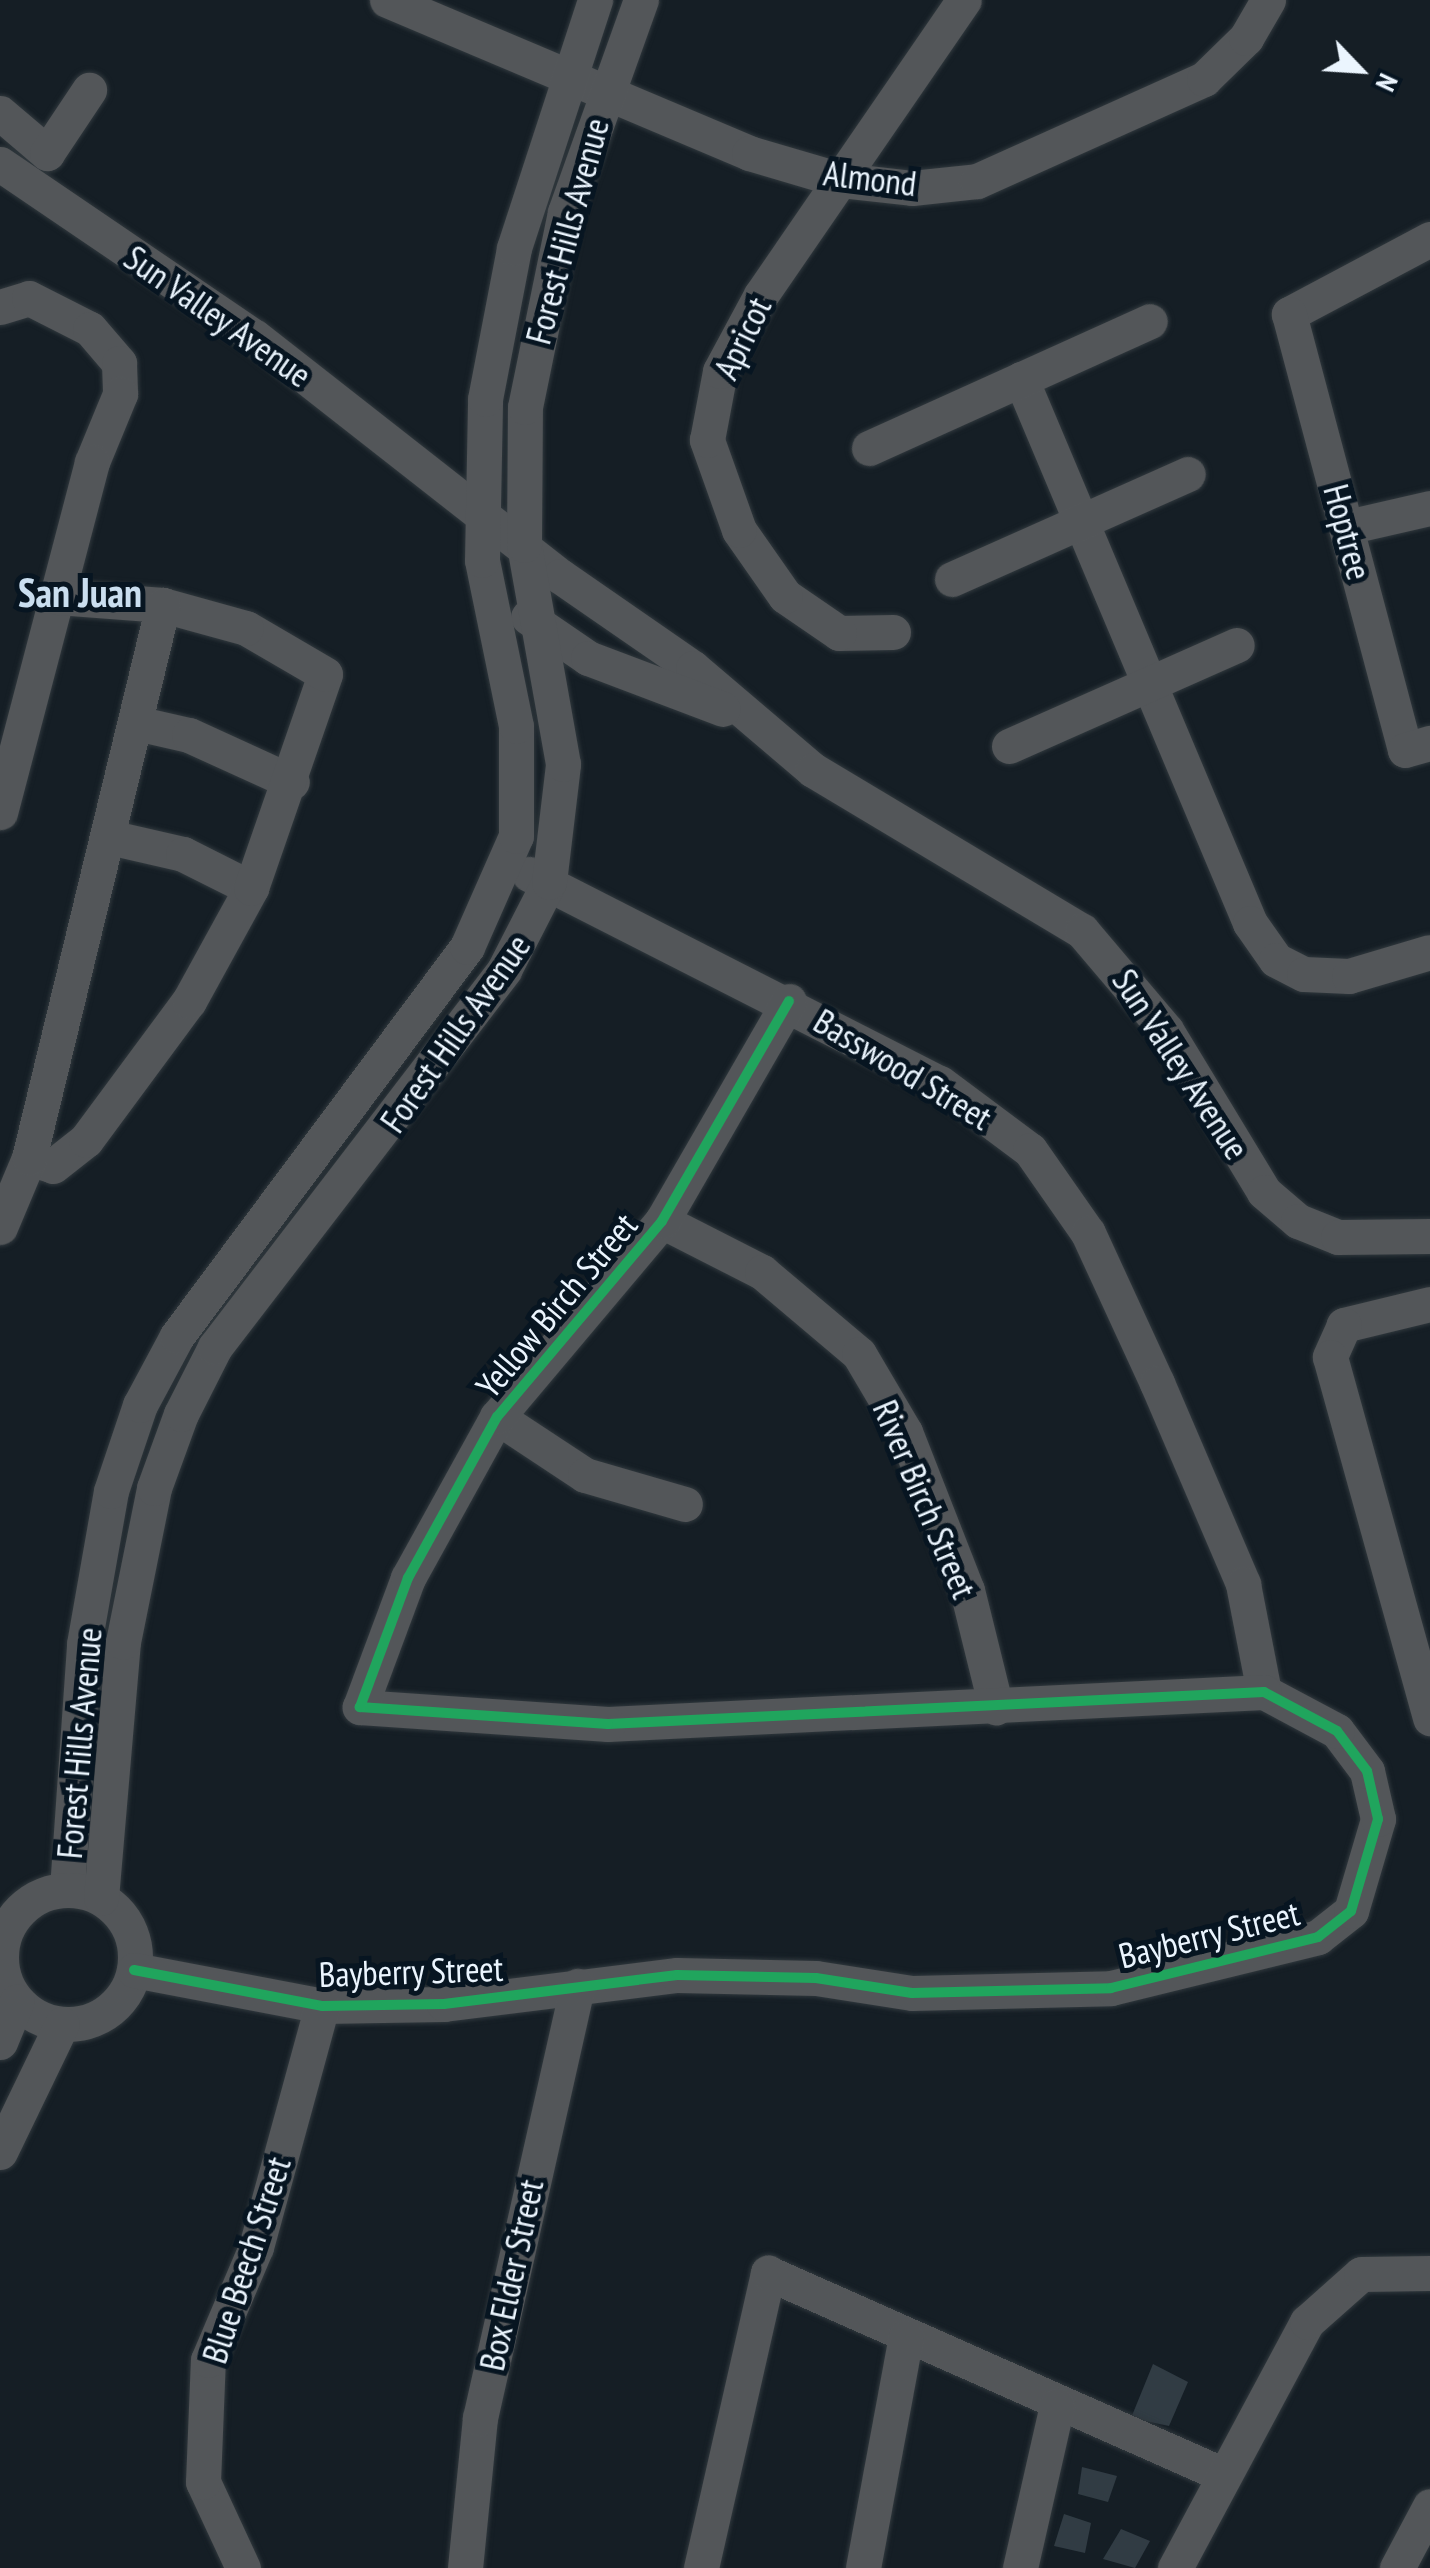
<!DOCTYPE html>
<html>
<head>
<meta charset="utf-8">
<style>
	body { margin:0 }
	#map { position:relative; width:1430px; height:2568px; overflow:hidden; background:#151e25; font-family:"PT Sans Narrow",sans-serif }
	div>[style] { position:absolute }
	.building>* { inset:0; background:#313c44 }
	.roads { filter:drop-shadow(0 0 2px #30383d) drop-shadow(0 0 2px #30383d) }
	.minor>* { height:35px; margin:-17.5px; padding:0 17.5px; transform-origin:17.5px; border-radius:17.5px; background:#535659 }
	.minor>.ring { margin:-17.5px; padding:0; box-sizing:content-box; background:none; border:35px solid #535659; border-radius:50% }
	.cycleway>* { height:10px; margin:-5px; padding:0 5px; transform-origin:5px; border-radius:5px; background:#20a55d }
	span { translate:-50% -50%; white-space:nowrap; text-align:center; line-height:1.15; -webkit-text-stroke:10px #071521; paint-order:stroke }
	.street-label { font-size:35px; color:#ebf5fe }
	.quarter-label { font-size:40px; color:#cadeef; font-weight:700 }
	.north { position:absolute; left:1310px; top:20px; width:100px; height:100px; -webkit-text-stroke:8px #071521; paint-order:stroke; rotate:115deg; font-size:28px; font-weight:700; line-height:40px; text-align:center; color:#ebf5fe }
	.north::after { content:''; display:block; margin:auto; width:35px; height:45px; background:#ebf5fe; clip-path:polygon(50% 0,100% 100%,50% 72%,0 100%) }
</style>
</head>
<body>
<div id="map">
	<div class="building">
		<i style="clip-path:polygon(1153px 2364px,1188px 2382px,1169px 2426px,1131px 2418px)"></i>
		<i style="clip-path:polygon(1082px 2467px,1117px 2476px,1108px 2502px,1078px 2494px)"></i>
		<i style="clip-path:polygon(1064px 2514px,1091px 2523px,1085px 2553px,1054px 2546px)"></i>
		<i style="clip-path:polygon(1121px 2529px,1150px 2541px,1135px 2568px,1103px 2559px)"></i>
	</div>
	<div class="roads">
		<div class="minor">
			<i style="left:387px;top:0;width:393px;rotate:22.9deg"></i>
			<i style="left:749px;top:153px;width:96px;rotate:16.4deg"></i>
			<i style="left:841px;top:180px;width:71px;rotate:6.4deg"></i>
			<i style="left:912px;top:188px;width:65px;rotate:-6.1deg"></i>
			<i style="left:977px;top:181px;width:249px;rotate:-24.2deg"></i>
			<i style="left:1204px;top:79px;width:59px;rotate:-44.3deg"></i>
			<i style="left:1246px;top:38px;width:44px;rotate:-59.9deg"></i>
			<i style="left:0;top:113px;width:62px;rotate:40.4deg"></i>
			<i style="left:47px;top:153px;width:76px;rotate:-56.3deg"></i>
			<i style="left:0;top:164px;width:308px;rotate:34.2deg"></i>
			<i style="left:255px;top:337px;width:387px;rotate:38.1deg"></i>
			<i style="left:560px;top:576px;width:162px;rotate:34.7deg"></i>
			<i style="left:693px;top:668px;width:157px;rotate:40.4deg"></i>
			<i style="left:813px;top:770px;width:313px;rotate:30.9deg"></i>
			<i style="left:1082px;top:931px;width:130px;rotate:49.7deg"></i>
			<i style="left:1166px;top:1030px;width:189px;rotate:58.8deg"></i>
			<i style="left:1264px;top:1192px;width:45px;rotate:40.5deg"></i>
			<i style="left:1298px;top:1221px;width:43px;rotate:21.8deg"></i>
			<i style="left:1338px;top:1237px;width:92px;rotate:-0.6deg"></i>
			<i style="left:1430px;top:239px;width:160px;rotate:152deg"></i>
			<i style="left:1289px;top:314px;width:451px;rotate:75.1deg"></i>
			<i style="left:1405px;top:750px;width:26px;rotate:-16deg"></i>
			<i style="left:0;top:307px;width:30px;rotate:-17deg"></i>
			<i style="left:29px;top:298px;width:68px;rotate:26.9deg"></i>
			<i style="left:90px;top:329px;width:45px;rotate:49.5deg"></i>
			<i style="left:119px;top:363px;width:31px;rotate:88deg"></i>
			<i style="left:120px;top:394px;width:74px;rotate:112.4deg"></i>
			<i style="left:92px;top:462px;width:362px;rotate:104.7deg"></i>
			<i style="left:1021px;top:379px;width:590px;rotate:67.17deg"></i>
			<i style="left:1250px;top:923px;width:45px;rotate:54.9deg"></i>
			<i style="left:1276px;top:960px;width:31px;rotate:27deg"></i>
			<i style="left:1304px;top:974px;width:45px;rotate:2.5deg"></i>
			<i style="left:1349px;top:976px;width:84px;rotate:-16.5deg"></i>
			<i style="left:869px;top:448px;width:308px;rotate:-24.3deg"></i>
			<i style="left:1347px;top:527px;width:85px;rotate:-12.9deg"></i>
			<i style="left:952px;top:579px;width:258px;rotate:-24deg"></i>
			<i style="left:528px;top:617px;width:73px;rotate:34.3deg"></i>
			<i style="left:588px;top:658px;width:144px;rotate:20.7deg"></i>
			<i style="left:893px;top:632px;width:54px;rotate:178.9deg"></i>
			<i style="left:839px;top:633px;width:65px;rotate:-145.6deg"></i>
			<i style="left:785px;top:596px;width:80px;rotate:-124.9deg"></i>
			<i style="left:739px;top:530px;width:96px;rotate:-109.6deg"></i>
			<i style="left:707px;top:440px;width:70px;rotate:-79.3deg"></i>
			<i style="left:720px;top:371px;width:86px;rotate:-61.7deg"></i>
			<i style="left:761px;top:295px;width:358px;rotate:-55.5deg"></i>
			<i style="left:136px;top:723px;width:54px;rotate:12.8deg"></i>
			<i style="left:189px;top:735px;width:113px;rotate:24.5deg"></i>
			<i style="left:1009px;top:746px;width:249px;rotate:-23.9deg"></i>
			<i style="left:109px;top:837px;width:76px;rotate:12.9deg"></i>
			<i style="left:183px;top:854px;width:76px;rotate:26.6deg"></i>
			<i style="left:529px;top:874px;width:461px;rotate:27deg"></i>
			<i style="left:940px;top:1083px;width:112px;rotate:36.7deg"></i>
			<i style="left:1030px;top:1150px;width:101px;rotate:55.1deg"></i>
			<i style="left:1088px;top:1233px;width:165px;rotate:65.3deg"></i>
			<i style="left:1157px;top:1383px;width:219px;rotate:66.8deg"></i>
			<i style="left:1243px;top:1584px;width:110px;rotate:79deg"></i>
			<i style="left:29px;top:1158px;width:25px;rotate:18deg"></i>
			<i style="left:53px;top:1166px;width:42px;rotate:-38.2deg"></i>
			<i style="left:86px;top:1140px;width:173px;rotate:-53.5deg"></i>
			<i style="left:189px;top:1001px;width:129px;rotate:-61.2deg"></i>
			<i style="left:251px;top:888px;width:226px;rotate:-70.9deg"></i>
			<i style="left:325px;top:674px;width:91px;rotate:-149.8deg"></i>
			<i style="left:246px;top:628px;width:86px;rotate:-164.5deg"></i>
			<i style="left:163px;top:605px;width:106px;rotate:-175.7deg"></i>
			<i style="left:662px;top:1221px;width:112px;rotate:27deg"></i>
			<i style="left:762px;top:1272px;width:127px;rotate:40.2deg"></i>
			<i style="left:859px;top:1354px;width:91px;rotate:59.5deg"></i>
			<i style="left:905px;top:1432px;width:170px;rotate:68.6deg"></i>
			<i style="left:967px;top:1590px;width:121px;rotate:76.1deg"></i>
			<i style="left:0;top:1227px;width:75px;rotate:-67.2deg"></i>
			<i style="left:29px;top:1158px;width:569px;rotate:-76.38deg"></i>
			<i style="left:1430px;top:1304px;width:89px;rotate:166.3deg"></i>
			<i style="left:1344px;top:1325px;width:35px;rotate:114deg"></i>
			<i style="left:1330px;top:1357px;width:375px;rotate:74.5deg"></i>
			<i style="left:497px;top:1417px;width:105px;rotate:33.4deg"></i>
			<i style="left:585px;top:1475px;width:104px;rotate:16.2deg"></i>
			<i style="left:67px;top:1889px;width:246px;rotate:-86deg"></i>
			<i style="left:84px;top:1644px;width:155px;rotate:-80deg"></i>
			<i style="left:111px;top:1491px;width:91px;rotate:-71.4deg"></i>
			<i style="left:140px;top:1405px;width:78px;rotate:-61.8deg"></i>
			<i style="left:177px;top:1336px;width:485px;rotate:-53.3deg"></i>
			<i style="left:467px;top:947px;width:121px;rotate:-66.2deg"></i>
			<i style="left:516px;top:836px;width:110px;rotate:-90deg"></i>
			<i style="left:516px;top:726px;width:169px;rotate:-101.6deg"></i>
			<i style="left:482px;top:560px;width:161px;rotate:-88.9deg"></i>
			<i style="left:485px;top:399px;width:154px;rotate:-79.1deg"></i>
			<i style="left:514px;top:248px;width:261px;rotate:-71.9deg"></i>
			<i class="ring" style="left:1px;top:1890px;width:99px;height:99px"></i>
			<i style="left:101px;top:1898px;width:257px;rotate:-85.1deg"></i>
			<i style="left:123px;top:1642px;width:157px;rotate:-78.6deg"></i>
			<i style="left:154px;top:1488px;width:79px;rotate:-70deg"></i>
			<i style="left:181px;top:1414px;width:75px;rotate:-63.1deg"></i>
			<i style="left:215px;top:1347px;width:475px;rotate:-52.5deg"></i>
			<i style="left:504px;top:970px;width:99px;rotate:-62.9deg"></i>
			<i style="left:549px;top:882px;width:119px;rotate:-83.2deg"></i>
			<i style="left:563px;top:764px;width:222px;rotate:-100.1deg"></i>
			<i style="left:524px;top:545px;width:138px;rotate:-89.6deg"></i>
			<i style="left:525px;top:407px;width:199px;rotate:-78.4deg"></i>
			<i style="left:565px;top:212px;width:225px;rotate:-70.3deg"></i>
			<i style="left:134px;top:1970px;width:191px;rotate:10.8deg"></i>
			<i style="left:322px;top:2006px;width:122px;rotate:-0.9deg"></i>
			<i style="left:444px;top:2004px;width:235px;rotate:-7.1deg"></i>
			<i style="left:677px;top:1975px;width:139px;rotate:1.2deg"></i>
			<i style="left:816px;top:1978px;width:97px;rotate:8.9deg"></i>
			<i style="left:912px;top:1993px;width:199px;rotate:-1.4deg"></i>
			<i style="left:1111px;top:1988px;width:213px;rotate:-13.8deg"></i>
			<i style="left:1318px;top:1937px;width:42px;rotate:-38.2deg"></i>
			<i style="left:1351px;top:1911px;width:96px;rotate:-73.6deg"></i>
			<i style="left:1378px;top:1819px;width:49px;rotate:-102.9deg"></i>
			<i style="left:1367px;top:1771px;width:50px;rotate:-126.9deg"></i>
			<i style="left:1337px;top:1731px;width:83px;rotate:-151.9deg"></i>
			<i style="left:1264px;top:1692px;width:657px;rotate:177.21deg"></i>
			<i style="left:608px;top:1724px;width:249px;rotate:-176.1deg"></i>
			<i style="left:360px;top:1707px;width:138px;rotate:-69.6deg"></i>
			<i style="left:408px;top:1578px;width:184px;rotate:-61.1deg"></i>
			<i style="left:497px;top:1417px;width:256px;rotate:-49.9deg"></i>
			<i style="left:662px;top:1221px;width:254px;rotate:-60deg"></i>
			<i style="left:0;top:2042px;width:44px;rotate:-67.5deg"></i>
			<i style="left:0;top:2152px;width:142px;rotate:-64.2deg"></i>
			<i style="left:243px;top:2568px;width:95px;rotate:-114.9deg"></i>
			<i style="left:203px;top:2482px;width:122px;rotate:-87.7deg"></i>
			<i style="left:208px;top:2360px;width:123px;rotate:-67deg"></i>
			<i style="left:256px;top:2247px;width:250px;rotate:-74.7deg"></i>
			<i style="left:465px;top:2568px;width:151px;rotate:-84.3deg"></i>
			<i style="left:480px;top:2418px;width:443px;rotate:-77.3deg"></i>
			<i style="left:701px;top:2568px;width:303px;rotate:-77.2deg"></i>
			<i style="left:768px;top:2273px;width:493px;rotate:23.9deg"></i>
			<i style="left:863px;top:2568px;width:235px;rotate:-79.5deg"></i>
			<i style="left:1020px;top:2568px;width:167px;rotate:-77.2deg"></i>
			<i style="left:1175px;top:2568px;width:279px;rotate:-61.8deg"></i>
			<i style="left:1307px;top:2322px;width:72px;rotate:-41.6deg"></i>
			<i style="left:1361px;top:2274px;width:69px;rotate:-0.8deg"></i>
			<i style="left:1397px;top:2568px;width:70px;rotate:-62deg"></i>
		</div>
	</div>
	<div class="cycleway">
		<i style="left:134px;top:1970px;width:191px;rotate:10.8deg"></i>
		<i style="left:322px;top:2006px;width:122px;rotate:-0.9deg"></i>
		<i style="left:444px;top:2004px;width:235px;rotate:-7.1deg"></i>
		<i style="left:677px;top:1975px;width:139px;rotate:1.2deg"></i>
		<i style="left:816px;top:1978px;width:97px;rotate:8.9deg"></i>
		<i style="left:912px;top:1993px;width:199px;rotate:-1.4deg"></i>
		<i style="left:1111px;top:1988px;width:213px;rotate:-13.8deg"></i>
		<i style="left:1318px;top:1937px;width:42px;rotate:-38.2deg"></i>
		<i style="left:1351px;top:1911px;width:96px;rotate:-73.6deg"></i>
		<i style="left:1378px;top:1819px;width:49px;rotate:-102.9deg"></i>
		<i style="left:1367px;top:1771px;width:50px;rotate:-126.9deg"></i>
		<i style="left:1337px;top:1731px;width:83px;rotate:-151.9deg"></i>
		<i style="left:1264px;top:1692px;width:657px;rotate:177.21deg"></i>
		<i style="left:608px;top:1724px;width:249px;rotate:-176.1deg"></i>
		<i style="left:360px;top:1707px;width:138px;rotate:-69.6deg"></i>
		<i style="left:408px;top:1578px;width:184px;rotate:-61.1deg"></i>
		<i style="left:497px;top:1417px;width:256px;rotate:-49.9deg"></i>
		<i style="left:662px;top:1221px;width:254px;rotate:-60deg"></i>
	</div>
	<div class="street-label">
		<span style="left:870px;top:178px;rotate:7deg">Almond</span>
		<span style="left:567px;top:231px;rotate:-75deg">Forest Hills Avenue</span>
		<span style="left:218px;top:316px;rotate:35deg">Sun Valley Avenue</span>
		<span style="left:742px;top:338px;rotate:-64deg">Apricot</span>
		<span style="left:1348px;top:532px;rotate:75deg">Hoptree</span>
		<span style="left:455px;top:1033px;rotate:-55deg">Forest Hills Avenue</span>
		<span style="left:1181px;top:1064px;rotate:57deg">Sun Valley Avenue</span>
		<span style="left:903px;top:1069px;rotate:31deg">Basswood Street</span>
		<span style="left:556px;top:1305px;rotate:-50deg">Yellow Birch Street</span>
		<span style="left:925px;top:1499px;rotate:67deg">River Birch Street</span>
		<span style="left:79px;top:1743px;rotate:-85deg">Forest Hills Avenue</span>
		<span style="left:1209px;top:1934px;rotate:-14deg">Bayberry Street</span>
		<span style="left:411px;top:1971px;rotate:-2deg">Bayberry Street</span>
		<span style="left:246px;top:2260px;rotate:-72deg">Blue Beech Street</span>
		<span style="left:511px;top:2275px;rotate:-78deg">Box Elder Street</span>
	</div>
	<div class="quarter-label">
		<span style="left:80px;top:592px">San Juan</span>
	</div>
	<div class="north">N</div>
</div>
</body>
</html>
